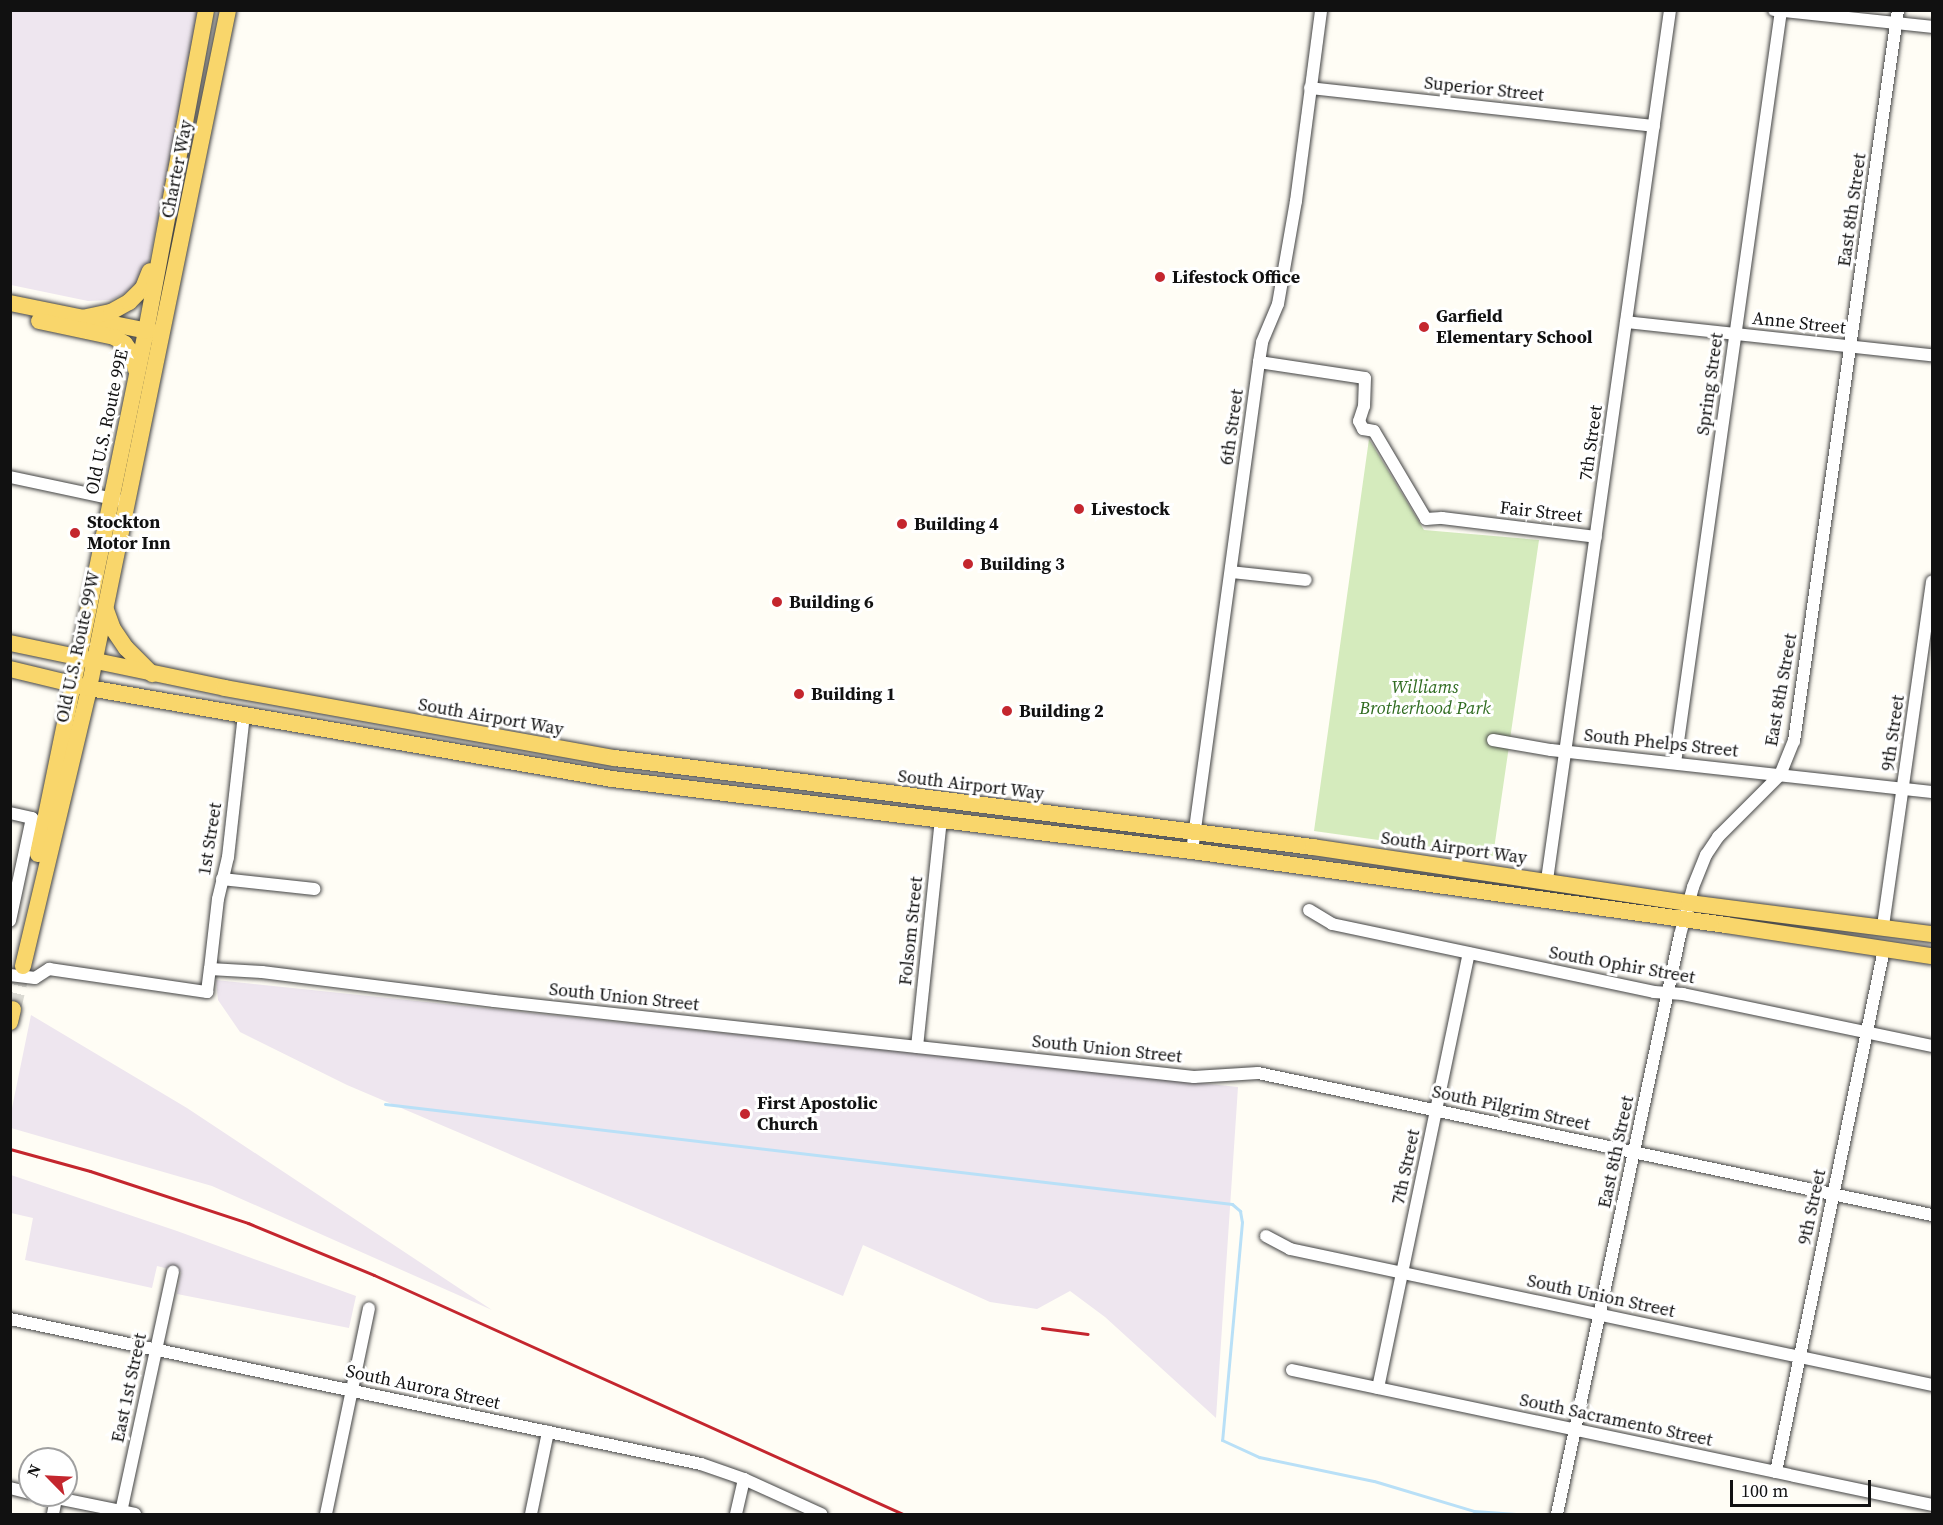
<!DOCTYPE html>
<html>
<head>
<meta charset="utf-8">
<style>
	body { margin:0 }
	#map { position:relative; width:1943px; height:1525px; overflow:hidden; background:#fffdf5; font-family:"Source Serif 4",serif }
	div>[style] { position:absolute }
	.industrial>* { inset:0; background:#eee6ef }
	.green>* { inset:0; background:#d5ebbd }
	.stream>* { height:3px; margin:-1.5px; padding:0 1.5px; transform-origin:1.5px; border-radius:1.5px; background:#b9e0f7 }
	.major-tunnel>* { height:16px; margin-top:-8px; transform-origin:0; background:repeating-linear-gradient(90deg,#dbdad3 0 16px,transparent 0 24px) }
	.roads { filter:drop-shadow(0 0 2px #444) drop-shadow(0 0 2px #444) }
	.minor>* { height:12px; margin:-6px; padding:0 6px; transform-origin:6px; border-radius:6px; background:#fff }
	.major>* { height:16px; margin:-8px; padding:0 8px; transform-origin:8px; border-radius:8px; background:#f9d66b }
	.rail>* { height:3px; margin:-1.5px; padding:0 1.5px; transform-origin:1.5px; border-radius:1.5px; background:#c4262e }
	.dots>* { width:16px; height:16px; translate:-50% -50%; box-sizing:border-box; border:3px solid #fff; border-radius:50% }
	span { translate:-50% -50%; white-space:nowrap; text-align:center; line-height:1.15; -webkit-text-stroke:6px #fff; paint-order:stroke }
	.street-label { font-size:18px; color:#111 }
	.poi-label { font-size:18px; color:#111; font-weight:700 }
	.left { translate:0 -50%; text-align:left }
	.park-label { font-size:18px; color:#2f6b1f; font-style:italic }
	.frame { position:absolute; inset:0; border:12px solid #111; pointer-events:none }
	.north { position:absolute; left:18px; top:1447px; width:60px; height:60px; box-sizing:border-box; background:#fff; border:2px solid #a0a0a0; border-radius:50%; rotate:294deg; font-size:16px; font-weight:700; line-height:24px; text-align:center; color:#111 }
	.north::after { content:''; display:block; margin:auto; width:21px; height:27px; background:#c4262e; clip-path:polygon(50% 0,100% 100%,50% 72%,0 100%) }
	.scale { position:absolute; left:1730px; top:1480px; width:141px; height:27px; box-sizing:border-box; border:3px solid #111; border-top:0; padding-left:8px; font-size:18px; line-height:21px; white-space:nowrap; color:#111; -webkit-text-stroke:4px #fff; paint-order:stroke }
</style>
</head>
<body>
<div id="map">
	<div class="industrial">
		<i style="clip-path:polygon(11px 11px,202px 11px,149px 261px,133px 289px,111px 300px,88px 301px,11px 285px)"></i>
		<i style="clip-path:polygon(216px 980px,1238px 1087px,1216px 1418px,1105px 1317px,1070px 1291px,1037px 1309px,990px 1302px,863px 1245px,843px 1296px,347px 1085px,240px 1032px,218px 1000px)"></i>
		<i style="clip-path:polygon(31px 1015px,187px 1108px,492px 1310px,212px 1186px,11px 1128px,11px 1113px)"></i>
		<i style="clip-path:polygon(11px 1175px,177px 1231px,356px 1296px,349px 1328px,177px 1294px,181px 1272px,157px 1266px,152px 1288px,25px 1260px,33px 1218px,11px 1213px)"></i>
	</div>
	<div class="green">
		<i style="clip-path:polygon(1369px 439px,1424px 530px,1539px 540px,1493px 856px,1314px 831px)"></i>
	</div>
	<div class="stream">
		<i style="left:385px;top:1104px;width:853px;rotate:6.73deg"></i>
		<i style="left:1232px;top:1204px;width:11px;rotate:41deg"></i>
		<i style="left:1240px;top:1211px;width:11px;rotate:80deg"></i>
		<i style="left:1242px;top:1222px;width:219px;rotate:95.2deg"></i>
		<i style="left:1222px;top:1440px;width:41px;rotate:24.7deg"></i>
		<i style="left:1259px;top:1457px;width:117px;rotate:11.8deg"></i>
		<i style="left:1374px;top:1481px;width:104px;rotate:16.7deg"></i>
		<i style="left:1474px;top:1511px;width:42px;rotate:4.1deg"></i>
	</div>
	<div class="major-tunnel">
		<i style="left:13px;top:1009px;width:44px;rotate:-76.9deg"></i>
	</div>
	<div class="roads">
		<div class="minor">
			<i style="left:1774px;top:10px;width:159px;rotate:6.1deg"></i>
			<i style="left:1310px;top:88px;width:346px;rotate:6.3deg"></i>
			<i style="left:1626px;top:322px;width:308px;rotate:6.2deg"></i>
			<i style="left:1259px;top:362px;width:107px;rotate:8.6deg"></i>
			<i style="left:1365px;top:378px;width:28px;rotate:92deg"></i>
			<i style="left:1364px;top:406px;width:16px;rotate:108deg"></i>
			<i style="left:1359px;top:421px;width:9px;rotate:63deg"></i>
			<i style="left:1363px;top:429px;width:11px;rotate:10deg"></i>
			<i style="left:1374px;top:431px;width:102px;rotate:59.4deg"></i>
			<i style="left:1426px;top:519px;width:16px;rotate:-4deg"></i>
			<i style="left:1442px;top:518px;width:155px;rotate:7deg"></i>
			<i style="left:10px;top:477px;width:110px;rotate:12deg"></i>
			<i style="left:1231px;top:572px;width:75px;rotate:6.1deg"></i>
			<i style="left:1493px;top:740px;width:59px;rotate:9.8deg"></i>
			<i style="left:1551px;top:750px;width:383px;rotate:6.3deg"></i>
			<i style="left:1675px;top:763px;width:759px;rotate:-81.98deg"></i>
			<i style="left:10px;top:813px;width:23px;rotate:13deg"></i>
			<i style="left:32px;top:818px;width:105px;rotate:102.1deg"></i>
			<i style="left:1192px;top:851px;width:494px;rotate:-82.2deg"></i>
			<i style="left:1259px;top:362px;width:20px;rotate:-81deg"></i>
			<i style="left:1262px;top:342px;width:41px;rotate:-67.2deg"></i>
			<i style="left:1278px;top:304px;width:105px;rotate:-80.1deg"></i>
			<i style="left:1296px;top:201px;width:193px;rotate:-82.5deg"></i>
			<i style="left:222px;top:879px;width:93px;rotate:6.2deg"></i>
			<i style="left:1547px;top:880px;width:879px;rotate:-81.95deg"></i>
			<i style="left:1309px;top:910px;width:27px;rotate:31deg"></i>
			<i style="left:1332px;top:924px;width:329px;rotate:11.9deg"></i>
			<i style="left:1654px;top:992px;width:29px;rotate:4deg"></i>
			<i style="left:1683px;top:994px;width:254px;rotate:11.8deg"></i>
			<i style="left:1883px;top:926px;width:348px;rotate:-81.9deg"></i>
			<i style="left:210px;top:969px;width:70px;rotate:-83.5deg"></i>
			<i style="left:218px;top:899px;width:43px;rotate:-76.6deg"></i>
			<i style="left:228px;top:857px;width:144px;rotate:-83.6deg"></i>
			<i style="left:10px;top:975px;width:25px;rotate:7deg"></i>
			<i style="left:35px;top:978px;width:17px;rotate:-33deg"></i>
			<i style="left:49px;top:969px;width:160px;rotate:8.3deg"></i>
			<i style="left:207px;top:992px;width:23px;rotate:-83deg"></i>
			<i style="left:210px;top:969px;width:52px;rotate:3.3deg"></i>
			<i style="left:262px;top:972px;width:234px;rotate:7.1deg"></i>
			<i style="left:494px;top:1001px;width:704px;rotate:6.2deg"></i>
			<i style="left:1194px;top:1077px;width:64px;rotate:-3.6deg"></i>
			<i style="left:1258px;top:1073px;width:689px;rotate:11.9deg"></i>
			<i style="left:917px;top:1047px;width:229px;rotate:-84deg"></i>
			<i style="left:1266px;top:1236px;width:27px;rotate:28deg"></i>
			<i style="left:1290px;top:1249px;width:656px;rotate:11.96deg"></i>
			<i style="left:10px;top:1319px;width:706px;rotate:11.85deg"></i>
			<i style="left:701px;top:1464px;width:46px;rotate:19.2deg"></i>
			<i style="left:744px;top:1479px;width:85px;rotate:24.4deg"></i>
			<i style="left:1292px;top:1370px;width:654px;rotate:11.91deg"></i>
			<i style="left:1378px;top:1388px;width:444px;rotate:-78.2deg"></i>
			<i style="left:1776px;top:1472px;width:534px;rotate:-78.33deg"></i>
			<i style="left:10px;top:1488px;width:21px;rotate:14deg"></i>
			<i style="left:42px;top:1495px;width:95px;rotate:11.5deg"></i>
			<i style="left:121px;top:1512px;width:246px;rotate:-77.8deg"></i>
			<i style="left:53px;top:1514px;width:16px;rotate:-79deg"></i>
			<i style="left:326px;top:1514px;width:210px;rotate:-78.2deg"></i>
			<i style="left:531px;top:1514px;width:84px;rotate:-78.3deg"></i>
			<i style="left:736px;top:1514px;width:36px;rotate:-77deg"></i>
			<i style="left:1557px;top:1514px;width:592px;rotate:-78.01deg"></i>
			<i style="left:1680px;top:935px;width:50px;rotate:-74.8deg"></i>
			<i style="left:1693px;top:887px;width:35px;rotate:-68deg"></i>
			<i style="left:1706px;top:855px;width:22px;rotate:-56deg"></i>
			<i style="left:1718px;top:837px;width:88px;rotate:-45deg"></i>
			<i style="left:1780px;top:775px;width:37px;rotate:-68deg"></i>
			<i style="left:1794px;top:741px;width:738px;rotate:-81.9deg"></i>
		</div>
		<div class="major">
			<i style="left:10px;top:303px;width:150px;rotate:11.5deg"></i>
			<i style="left:82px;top:318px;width:30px;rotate:-12deg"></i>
			<i style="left:111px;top:312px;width:21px;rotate:-29deg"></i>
			<i style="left:129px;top:302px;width:20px;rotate:-45deg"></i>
			<i style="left:143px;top:288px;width:18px;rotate:-68deg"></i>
			<i style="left:39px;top:321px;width:77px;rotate:12deg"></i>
			<i style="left:114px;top:337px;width:13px;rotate:32deg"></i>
			<i style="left:125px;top:344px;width:10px;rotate:53deg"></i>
			<i style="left:131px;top:352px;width:19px;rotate:74deg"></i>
			<i style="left:106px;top:610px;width:20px;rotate:70deg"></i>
			<i style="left:113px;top:629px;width:23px;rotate:56deg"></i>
			<i style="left:126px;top:648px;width:37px;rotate:45deg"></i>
			<i style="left:10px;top:643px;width:220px;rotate:11.8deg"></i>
			<i style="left:225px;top:688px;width:396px;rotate:10.2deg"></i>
			<i style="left:615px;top:758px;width:704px;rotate:7.27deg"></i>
			<i style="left:1313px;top:847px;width:380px;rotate:8.5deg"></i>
			<i style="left:1689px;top:903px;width:245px;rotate:7.3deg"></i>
			<i style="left:10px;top:669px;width:81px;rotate:13.5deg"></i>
			<i style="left:89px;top:688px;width:531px;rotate:9.87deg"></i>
			<i style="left:612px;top:779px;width:584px;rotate:7.08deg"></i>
			<i style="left:1192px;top:851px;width:539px;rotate:7.89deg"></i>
			<i style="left:1726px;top:925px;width:208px;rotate:8.6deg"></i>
			<i style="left:38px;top:854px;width:534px;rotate:-78.33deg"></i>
			<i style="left:146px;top:331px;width:327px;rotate:-79.4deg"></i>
			<i style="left:23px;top:966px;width:286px;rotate:-76.6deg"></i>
			<i style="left:89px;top:688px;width:692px;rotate:-78.41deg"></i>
			<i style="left:10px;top:1022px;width:13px;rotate:-77deg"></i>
		</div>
	</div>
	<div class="rail">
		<i style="left:10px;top:1149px;width:83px;rotate:15.4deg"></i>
		<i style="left:90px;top:1171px;width:166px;rotate:18.2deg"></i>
		<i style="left:248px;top:1223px;width:136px;rotate:22.4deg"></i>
		<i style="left:374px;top:1275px;width:580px;rotate:24.31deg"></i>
		<i style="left:1042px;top:1328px;width:46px;rotate:7.4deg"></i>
	</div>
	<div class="dots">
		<i style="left:1160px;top:277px;background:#c4262e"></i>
		<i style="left:1424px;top:327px;background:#c4262e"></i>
		<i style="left:1079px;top:509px;background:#c4262e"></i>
		<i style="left:902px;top:524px;background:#c4262e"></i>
		<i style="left:75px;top:533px;background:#c4262e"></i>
		<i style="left:968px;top:564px;background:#c4262e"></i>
		<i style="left:777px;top:602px;background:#c4262e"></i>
		<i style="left:799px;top:694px;background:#c4262e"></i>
		<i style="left:1007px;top:711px;background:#c4262e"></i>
		<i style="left:745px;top:1114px;background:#c4262e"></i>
	</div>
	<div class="street-label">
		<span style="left:1484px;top:89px;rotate:6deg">Superior Street</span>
		<span style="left:177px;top:169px;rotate:-79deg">Charter Way</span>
		<span style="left:1852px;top:210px;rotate:-82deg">East 8th Street</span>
		<span style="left:1799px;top:323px;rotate:6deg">Anne Street</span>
		<span style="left:1710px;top:384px;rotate:-82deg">Spring Street</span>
		<span style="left:107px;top:422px;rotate:-78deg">Old U.S. Route 99E</span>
		<span style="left:1232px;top:427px;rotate:-82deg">6th Street</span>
		<span style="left:1591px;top:443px;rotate:-82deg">7th Street</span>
		<span style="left:1541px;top:512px;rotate:6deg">Fair Street</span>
		<span style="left:78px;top:647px;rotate:-78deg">Old U.S. Route 99W</span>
		<span style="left:1781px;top:690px;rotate:-80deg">East 8th Street</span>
		<span style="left:491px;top:717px;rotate:10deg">South Airport Way</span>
		<span style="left:1893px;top:733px;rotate:-82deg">9th Street</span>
		<span style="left:1661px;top:743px;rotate:6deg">South Phelps Street</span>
		<span style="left:971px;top:785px;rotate:7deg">South Airport Way</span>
		<span style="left:210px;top:839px;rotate:-81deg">1st Street</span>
		<span style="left:1454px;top:848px;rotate:8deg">South Airport Way</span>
		<span style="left:911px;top:931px;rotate:-84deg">Folsom Street</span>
		<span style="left:1622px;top:965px;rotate:10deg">South Ophir Street</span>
		<span style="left:624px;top:997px;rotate:6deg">South Union Street</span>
		<span style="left:1107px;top:1049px;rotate:6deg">South Union Street</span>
		<span style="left:1511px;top:1108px;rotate:12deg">South Pilgrim Street</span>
		<span style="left:1616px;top:1152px;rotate:-78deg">East 8th Street</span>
		<span style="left:1406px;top:1167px;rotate:-78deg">7th Street</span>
		<span style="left:1812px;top:1207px;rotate:-78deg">9th Street</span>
		<span style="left:1601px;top:1296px;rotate:12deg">South Union Street</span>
		<span style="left:423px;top:1387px;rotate:12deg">South Aurora Street</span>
		<span style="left:129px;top:1388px;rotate:-78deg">East 1st Street</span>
		<span style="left:1616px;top:1420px;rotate:12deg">South Sacramento Street</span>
	</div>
	<div class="poi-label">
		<span class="left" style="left:1172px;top:277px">Lifestock Office</span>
		<span class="left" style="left:1436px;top:327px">Garfield<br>Elementary School</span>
		<span class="left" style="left:1091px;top:509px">Livestock</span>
		<span class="left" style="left:87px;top:533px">Stockton<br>Motor Inn</span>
		<span class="left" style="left:914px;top:524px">Building 4</span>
		<span class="left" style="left:980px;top:564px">Building 3</span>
		<span class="left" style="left:789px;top:602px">Building 6</span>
		<span class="left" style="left:811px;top:694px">Building 1</span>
		<span class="left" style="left:1019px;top:711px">Building 2</span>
		<span class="left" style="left:757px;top:1114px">First Apostolic<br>Church</span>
	</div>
	<div class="park-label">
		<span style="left:1425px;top:698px">Williams<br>Brotherhood Park</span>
	</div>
	<div class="frame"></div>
	<div class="north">N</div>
	<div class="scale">100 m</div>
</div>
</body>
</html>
